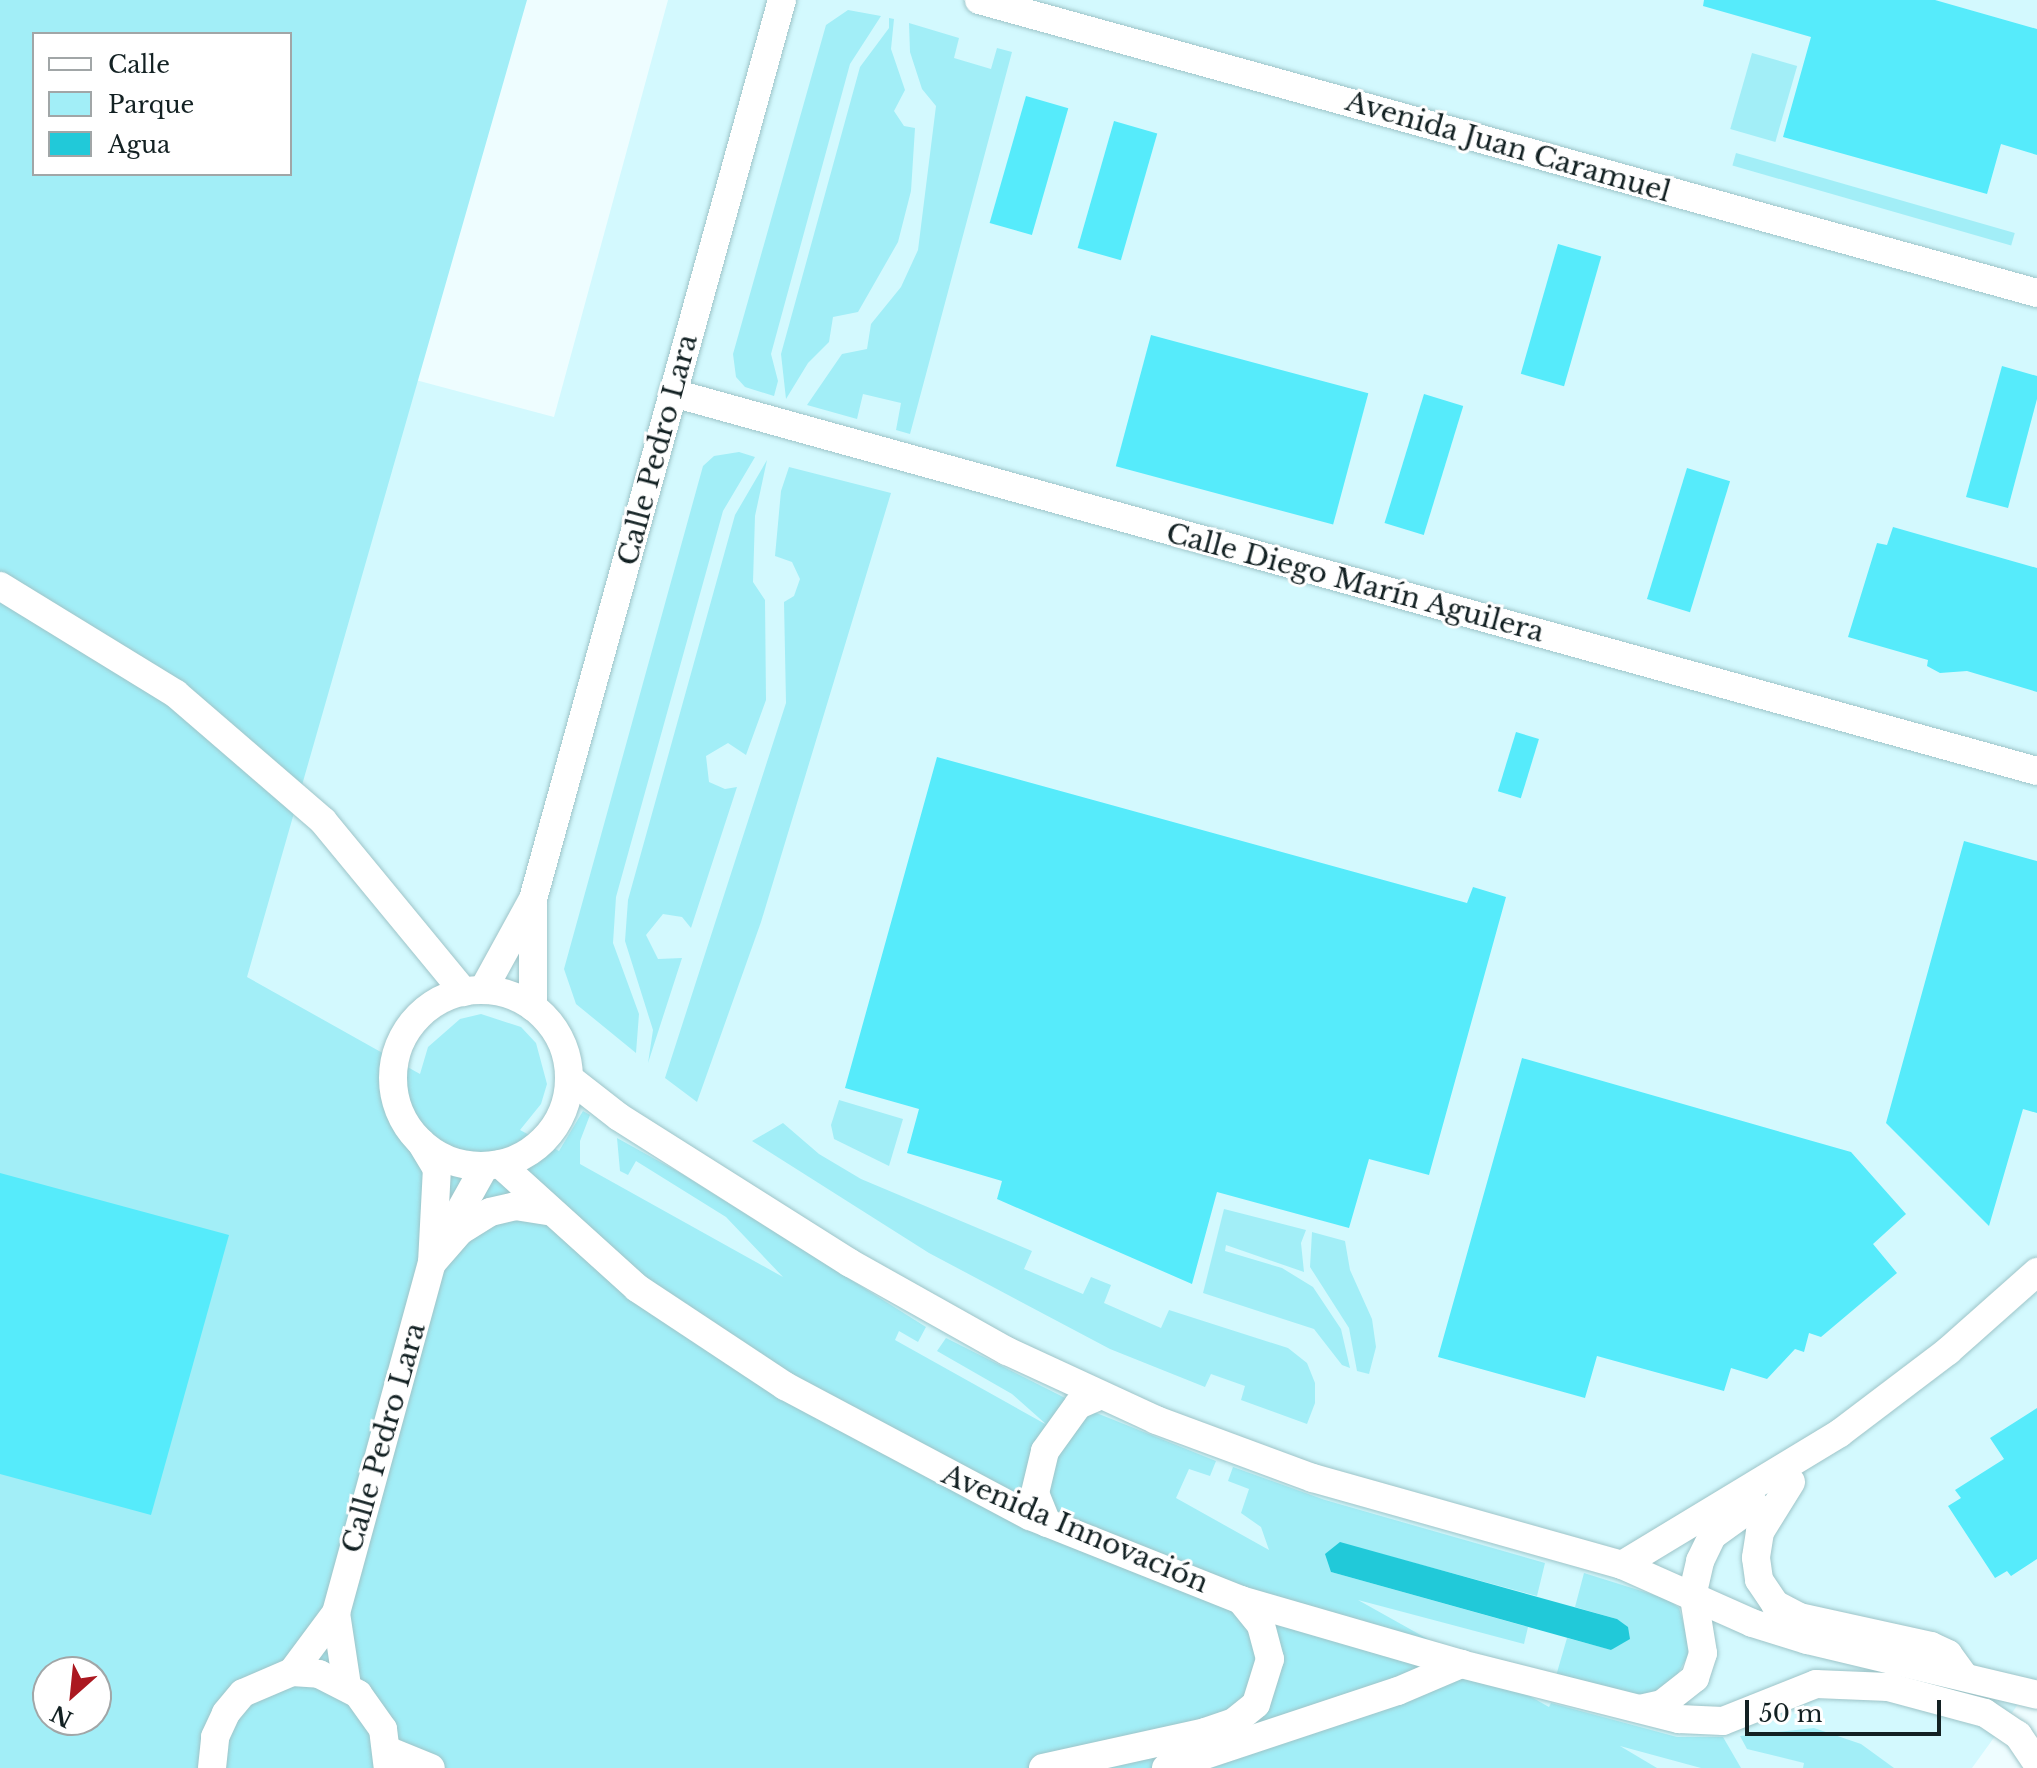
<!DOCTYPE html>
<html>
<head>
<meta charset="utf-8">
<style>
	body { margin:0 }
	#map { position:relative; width:2037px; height:1768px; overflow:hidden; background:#eefdff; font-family:"Libre Baskerville",serif }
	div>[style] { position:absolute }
	.built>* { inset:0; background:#d3f9fe }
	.green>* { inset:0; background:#a2eef7; transform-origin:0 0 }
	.water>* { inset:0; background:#21c9d9 }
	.building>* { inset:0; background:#56ebfb; transform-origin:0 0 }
	.roads { filter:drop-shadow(0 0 2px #9ec4c8) drop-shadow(0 0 2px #9ec4c8) }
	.minor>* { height:28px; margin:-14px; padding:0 14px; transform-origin:14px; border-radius:14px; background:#fff }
	.minor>.ring { margin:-14px; padding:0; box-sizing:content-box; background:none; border:28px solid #fff; border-radius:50% }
	span { translate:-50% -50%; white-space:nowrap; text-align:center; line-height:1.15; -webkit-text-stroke:6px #fff; paint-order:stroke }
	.street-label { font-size:28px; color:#132123 }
	.legend { position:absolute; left:32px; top:32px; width:260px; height:144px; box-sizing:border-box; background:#fff; border:2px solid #a1a6a7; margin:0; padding:10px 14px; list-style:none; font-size:24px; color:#132123 }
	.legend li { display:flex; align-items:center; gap:16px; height:40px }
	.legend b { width:40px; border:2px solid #a1a6a7 }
	.north { position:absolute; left:32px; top:1656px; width:80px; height:80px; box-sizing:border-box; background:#fff; border:2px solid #a1a6a7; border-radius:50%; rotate:207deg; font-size:22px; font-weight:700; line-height:32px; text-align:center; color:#132123 }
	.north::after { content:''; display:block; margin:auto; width:28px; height:36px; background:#ab1820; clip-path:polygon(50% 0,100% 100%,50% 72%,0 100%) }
	.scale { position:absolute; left:1745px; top:1700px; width:196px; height:36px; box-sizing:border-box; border:4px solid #132123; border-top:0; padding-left:10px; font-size:24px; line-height:28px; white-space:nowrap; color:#132123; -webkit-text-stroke:6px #fff; paint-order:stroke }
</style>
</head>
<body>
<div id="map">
	<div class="built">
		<i style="clip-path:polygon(evenodd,668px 0,2037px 0,2037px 1678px,1972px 1768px,0 1768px,0 269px,554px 417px,668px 0,48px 1672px,96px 1672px,96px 1720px,48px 1720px,48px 1672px)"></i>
	</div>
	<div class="green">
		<i style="clip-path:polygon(evenodd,0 0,527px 0,247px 977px,420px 1074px,428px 1047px,460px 1019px,481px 1014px,521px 1027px,536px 1043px,547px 1084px,541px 1104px,520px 1130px,559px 1151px,583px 1111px,590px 1115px,580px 1141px,580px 1164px,783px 1277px,726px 1217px,636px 1161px,628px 1175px,620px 1171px,617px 1138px,682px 1174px,926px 1327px,918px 1342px,899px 1331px,895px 1340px,1047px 1425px,1012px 1394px,937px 1351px,946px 1338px,1089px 1410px,1216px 1461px,1210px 1476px,1189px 1469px,1176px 1498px,1269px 1550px,1261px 1527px,1241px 1513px,1249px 1489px,1228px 1481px,1233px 1467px,1325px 1500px,1545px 1563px,1537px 1596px,1340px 1543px,1331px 1572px,1528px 1627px,1524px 1644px,1358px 1600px,1549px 1707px,1551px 1703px,1677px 1737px,1723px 1737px,1741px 1768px,1701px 1768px,1620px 1746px,1657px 1768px,0 1768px,0 0,34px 34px,290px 34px,290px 174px,34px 174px,34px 34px,0 0,48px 1672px,96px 1672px,96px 1720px,48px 1720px,48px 1672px)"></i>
		<i style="clip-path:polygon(848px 10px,881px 16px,850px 64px,771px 354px,778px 381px,774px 396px,745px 387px,736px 377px,733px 354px,826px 25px)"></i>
		<i style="clip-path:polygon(889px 18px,894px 19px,891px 49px,905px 90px,894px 111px,904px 126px,915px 128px,911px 191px,898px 242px,858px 312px,833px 317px,829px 342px,808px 363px,786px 399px,781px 354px,860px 67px,889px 28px)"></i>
		<i style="clip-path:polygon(909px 23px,959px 38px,954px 58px,991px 69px,997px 48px,1012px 52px,910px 434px,896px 430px,901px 403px,863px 394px,857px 419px,807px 405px,842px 354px,867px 349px,871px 324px,901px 287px,918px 250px,936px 106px,922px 89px,910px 52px)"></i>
		<i style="left:1752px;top:53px;width:47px;height:79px;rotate:16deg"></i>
		<i style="left:1736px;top:153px;width:290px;height:13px;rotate:16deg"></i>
		<i style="clip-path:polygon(739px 452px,755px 457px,723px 511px,616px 897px,613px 943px,639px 1014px,636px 1053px,576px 1004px,564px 969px,703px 466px,714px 456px)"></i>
		<i style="clip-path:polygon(767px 460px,755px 516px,753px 582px,765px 600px,766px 700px,746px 755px,728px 743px,706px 756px,709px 782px,725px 789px,737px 787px,691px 928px,682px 917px,663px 914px,646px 935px,658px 959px,682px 958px,648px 1063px,653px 1030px,625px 941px,628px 900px,735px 515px)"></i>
		<i style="clip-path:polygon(789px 467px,891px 493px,761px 922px,697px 1102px,665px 1078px,786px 703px,784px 602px,794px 596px,800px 579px,792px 562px,775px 556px,781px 491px)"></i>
		<i style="clip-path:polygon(839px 1100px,903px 1119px,889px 1166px,834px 1139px,831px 1125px)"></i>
		<i style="clip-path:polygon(783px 1123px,819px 1154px,861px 1179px,1032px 1251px,1024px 1269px,1083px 1294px,1091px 1277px,1111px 1285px,1104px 1303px,1161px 1328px,1169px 1310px,1288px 1348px,1307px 1363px,1315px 1383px,1315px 1403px,1307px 1424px,1241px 1400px,1245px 1386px,1211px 1374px,1205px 1387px,1110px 1349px,929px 1253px,752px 1141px)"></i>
		<i style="clip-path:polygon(1224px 1209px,1306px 1230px,1301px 1243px,1304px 1272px,1226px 1245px,1225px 1251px,1282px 1268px,1313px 1287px,1341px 1329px,1350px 1368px,1342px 1365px,1314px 1329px,1203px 1293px)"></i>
		<i style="clip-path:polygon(1312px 1232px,1345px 1241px,1350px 1270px,1372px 1319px,1376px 1347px,1369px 1374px,1357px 1371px,1349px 1328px,1310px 1267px)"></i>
		<i style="clip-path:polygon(1584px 1573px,1667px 1599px,1679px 1608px,1691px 1650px,1675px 1679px,1660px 1691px,1638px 1696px,1556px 1676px,1567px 1638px,1612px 1650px,1617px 1619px,1575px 1607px)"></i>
		<i style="clip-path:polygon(1814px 1728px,1861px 1744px,1894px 1768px,1803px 1768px,1804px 1763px,1747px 1749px,1740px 1736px)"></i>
	</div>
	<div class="water">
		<i style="clip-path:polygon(1340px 1542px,1617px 1619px,1628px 1627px,1630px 1639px,1611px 1650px,1331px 1572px,1325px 1554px)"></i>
	</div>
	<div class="building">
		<i style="clip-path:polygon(1704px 0,1935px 0,2037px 29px,2037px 155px,2001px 144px,1987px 194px,1783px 137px,1811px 37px,1703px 6px)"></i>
		<i style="left:1026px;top:96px;width:44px;height:132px;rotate:16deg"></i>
		<i style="left:1114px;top:121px;width:45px;height:132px;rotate:16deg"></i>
		<i style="left:1558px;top:244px;width:45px;height:135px;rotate:16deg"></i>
		<i style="left:1151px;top:335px;width:225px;height:136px;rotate:15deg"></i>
		<i style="clip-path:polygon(2002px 366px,2037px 376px,2037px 399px,2008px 508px,1966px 497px)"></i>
		<i style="left:1424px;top:394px;width:41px;height:135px;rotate:17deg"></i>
		<i style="left:1687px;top:468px;width:45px;height:137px;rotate:17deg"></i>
		<i style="clip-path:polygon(1893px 527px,2037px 568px,2037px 692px,1967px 671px,1940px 673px,1927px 666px,1928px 660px,1848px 637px,1877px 543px,1887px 545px)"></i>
		<i style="left:1516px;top:732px;width:24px;height:62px;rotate:17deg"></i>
		<i style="clip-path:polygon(937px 757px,1467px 903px,1473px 887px,1506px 897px,1429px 1175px,1369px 1159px,1349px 1228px,1217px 1192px,1192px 1284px,997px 1199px,1002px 1181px,907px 1153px,919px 1109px,845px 1088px)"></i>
		<i style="clip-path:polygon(1964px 841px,2037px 861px,2037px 1113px,2023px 1109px,1989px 1226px,1886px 1123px)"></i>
		<i style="clip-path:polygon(1522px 1058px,1851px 1152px,1906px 1214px,1873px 1244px,1897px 1273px,1821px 1337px,1809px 1333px,1804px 1352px,1795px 1349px,1767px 1379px,1731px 1368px,1724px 1391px,1597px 1356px,1585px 1398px,1438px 1357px)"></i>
		<i style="clip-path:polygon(0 1173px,229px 1235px,151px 1515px,0 1474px)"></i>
		<i style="clip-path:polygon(2037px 1408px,2037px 1559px,2011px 1576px,2007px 1571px,1995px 1578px,1948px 1506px,1961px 1498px,1955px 1490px,2004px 1459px,1990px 1438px)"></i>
	</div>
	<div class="roads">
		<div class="minor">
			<i style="left:979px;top:0;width:1098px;rotate:15.48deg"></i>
			<i style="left:673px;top:393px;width:1415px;rotate:15.49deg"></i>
			<i style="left:0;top:586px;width:206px;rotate:31.5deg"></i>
			<i style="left:176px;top:694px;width:194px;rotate:40.8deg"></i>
			<i style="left:323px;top:821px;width:222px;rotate:50.5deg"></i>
			<i style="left:483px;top:990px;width:104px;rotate:-61.2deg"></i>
			<i style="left:533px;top:899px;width:933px;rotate:-74.52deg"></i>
			<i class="ring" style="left:393px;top:990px;width:148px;height:148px"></i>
			<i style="left:533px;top:1007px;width:103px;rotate:-90deg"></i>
			<i style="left:569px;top:1078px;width:63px;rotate:38deg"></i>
			<i style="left:619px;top:1117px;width:273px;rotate:32.3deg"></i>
			<i style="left:850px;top:1263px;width:180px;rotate:29.3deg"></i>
			<i style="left:1007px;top:1351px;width:164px;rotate:24.8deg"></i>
			<i style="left:1156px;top:1420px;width:167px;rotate:20.3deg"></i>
			<i style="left:1313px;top:1478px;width:321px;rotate:15.7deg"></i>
			<i style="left:1622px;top:1565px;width:142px;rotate:24deg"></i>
			<i style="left:1752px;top:1623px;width:58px;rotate:17.2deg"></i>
			<i style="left:1807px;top:1640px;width:236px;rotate:13.4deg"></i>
			<i style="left:500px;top:1164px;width:185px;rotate:42.1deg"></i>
			<i style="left:637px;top:1288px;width:178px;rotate:33.5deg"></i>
			<i style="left:785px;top:1386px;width:277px;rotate:28deg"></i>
			<i style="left:1030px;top:1516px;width:227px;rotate:21.7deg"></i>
			<i style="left:1241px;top:1600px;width:229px;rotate:16.2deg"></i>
			<i style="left:1461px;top:1664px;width:225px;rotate:14.2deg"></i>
			<i style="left:1679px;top:1719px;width:44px;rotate:2.6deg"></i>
			<i style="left:1723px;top:1721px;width:100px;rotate:-21.7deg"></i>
			<i style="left:1816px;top:1684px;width:72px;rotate:2.4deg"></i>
			<i style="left:1888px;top:1687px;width:100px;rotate:15deg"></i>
			<i style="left:1985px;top:1713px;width:40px;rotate:34deg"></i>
			<i style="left:2018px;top:1735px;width:34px;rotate:56deg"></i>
			<i style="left:443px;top:1241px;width:86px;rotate:-60.8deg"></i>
			<i style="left:432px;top:1263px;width:43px;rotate:-48.8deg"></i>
			<i style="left:460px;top:1231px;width:36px;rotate:-32deg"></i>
			<i style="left:490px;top:1212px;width:26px;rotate:-13deg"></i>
			<i style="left:515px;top:1206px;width:37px;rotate:9deg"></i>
			<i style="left:1791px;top:1482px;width:59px;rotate:121.8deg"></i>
			<i style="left:1760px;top:1532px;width:26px;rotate:99deg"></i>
			<i style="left:1756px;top:1558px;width:22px;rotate:82deg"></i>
			<i style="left:1759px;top:1580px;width:29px;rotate:56deg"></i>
			<i style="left:1775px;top:1604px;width:27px;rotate:28deg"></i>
			<i style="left:1799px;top:1617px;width:135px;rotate:12.4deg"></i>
			<i style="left:1931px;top:1646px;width:19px;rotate:25deg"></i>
			<i style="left:1948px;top:1654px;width:27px;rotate:54deg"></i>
			<i style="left:1047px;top:1523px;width:32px;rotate:-112deg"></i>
			<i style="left:1035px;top:1493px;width:43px;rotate:-76.6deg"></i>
			<i style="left:1045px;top:1451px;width:57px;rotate:-54.3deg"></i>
			<i style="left:1078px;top:1405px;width:25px;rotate:-23deg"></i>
			<i style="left:1622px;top:1565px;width:255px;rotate:-31.2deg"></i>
			<i style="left:1840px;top:1433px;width:136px;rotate:-37.2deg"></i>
			<i style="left:1948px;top:1351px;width:119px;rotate:-41.6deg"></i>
			<i style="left:336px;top:1613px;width:74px;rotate:81.4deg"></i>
			<i style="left:292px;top:1672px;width:74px;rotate:-53.3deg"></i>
			<i style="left:336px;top:1613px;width:363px;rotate:-74.7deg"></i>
			<i style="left:432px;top:1263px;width:94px;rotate:-87deg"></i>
			<i style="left:437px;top:1169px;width:31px;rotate:-121deg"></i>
			<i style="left:1640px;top:1709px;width:23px;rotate:-13deg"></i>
			<i style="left:1662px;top:1704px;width:42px;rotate:-38.2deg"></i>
			<i style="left:1695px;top:1678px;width:26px;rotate:-72deg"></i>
			<i style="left:1703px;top:1653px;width:62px;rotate:-99.3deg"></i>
			<i style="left:1693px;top:1592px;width:32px;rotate:-77deg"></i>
			<i style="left:1700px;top:1561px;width:28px;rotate:-64deg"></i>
			<i style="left:1712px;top:1536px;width:53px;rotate:-35.8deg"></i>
			<i style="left:389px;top:1751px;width:45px;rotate:22deg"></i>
			<i style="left:212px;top:1768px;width:31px;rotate:-84deg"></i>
			<i style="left:215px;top:1737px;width:26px;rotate:-65deg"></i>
			<i style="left:226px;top:1713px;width:26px;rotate:-50deg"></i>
			<i style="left:243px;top:1693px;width:53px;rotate:-23.2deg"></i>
			<i style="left:292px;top:1672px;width:27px;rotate:4deg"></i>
			<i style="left:319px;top:1674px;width:44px;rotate:27.1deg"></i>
			<i style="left:358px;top:1694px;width:43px;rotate:54.5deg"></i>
			<i style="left:383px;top:1729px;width:39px;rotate:83deg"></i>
			<i style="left:1043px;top:1768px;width:166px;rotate:-12.5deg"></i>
			<i style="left:1205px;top:1732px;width:31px;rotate:-19deg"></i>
			<i style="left:1234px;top:1722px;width:28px;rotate:-39deg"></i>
			<i style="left:1256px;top:1704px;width:47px;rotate:-72.7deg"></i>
			<i style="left:1270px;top:1659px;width:35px;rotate:-105deg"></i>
			<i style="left:1261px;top:1625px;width:32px;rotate:-129deg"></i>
			<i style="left:1166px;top:1768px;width:244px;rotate:-18.4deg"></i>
			<i style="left:1398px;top:1691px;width:69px;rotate:-23.2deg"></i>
		</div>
	</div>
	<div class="street-label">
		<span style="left:1508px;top:147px;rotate:16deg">Avenida Juan Caramuel</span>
		<span style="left:658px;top:450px;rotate:-75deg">Calle Pedro Lara</span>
		<span style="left:1355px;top:583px;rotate:15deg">Calle Diego Marín Aguilera</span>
		<span style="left:384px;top:1438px;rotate:-74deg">Calle Pedro Lara</span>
		<span style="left:1075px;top:1529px;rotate:23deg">Avenida Innovación</span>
	</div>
	<ul class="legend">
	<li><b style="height:10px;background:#fff"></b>Calle</li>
	<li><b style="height:22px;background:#a2eef7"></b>Parque</li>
	<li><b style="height:22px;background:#21c9d9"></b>Agua</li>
	</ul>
	<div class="north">N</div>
	<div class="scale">50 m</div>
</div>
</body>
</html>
